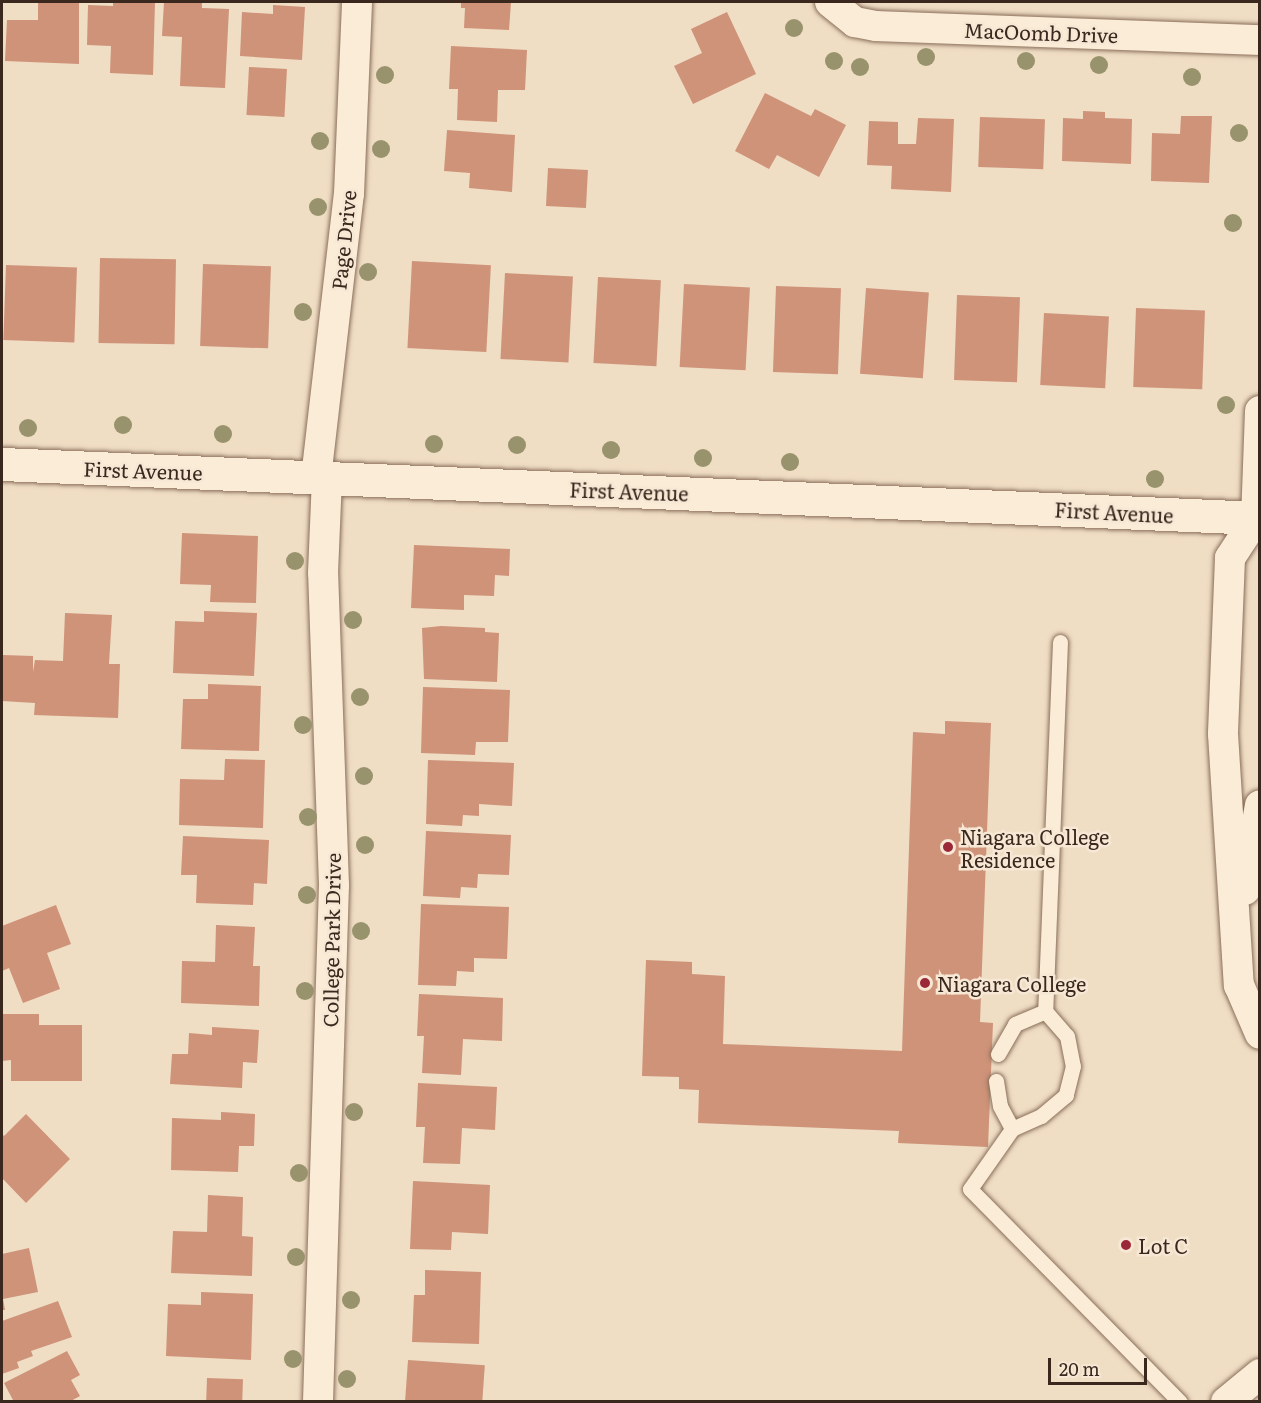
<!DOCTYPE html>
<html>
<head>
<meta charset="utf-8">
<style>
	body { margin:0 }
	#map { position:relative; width:1261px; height:1403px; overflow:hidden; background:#efddc4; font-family:Literata,serif }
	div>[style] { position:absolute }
	.building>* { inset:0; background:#ce9379; transform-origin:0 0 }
	.roads { filter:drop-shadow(0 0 2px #8a6e5a) drop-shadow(0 0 2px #8a6e5a) }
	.service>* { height:15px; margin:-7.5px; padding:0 7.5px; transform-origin:7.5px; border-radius:7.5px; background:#faecd7 }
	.minor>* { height:30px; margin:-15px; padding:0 15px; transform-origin:15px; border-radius:15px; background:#faecd7 }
	.tertiary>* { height:33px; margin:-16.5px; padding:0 16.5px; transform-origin:16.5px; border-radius:16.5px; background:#faecd7 }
	.trees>* { width:18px; height:18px; margin:-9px; border-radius:50%; background:#98936c }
	.dots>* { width:16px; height:16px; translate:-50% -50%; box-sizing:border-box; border:3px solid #f6e8d4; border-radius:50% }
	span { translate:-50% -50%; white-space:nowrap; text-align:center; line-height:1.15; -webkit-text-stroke:5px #f6e8d4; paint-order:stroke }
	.street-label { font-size:20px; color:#3a281e }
	.poi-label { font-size:20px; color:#3a281e }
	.left { translate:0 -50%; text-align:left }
	.frame { position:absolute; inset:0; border:3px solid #3a281e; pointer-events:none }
	.scale { position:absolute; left:1048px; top:1358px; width:99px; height:27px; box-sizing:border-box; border:3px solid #3a281e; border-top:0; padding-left:8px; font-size:18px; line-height:21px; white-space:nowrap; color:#3a281e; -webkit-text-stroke:4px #f6e8d4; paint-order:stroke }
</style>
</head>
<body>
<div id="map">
	<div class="building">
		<i style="clip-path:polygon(38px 2px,79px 2px,79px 64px,5px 61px,7px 20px,38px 20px)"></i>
		<i style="clip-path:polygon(113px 2px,155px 2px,153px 75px,110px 73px,111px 46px,87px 45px,88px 5px,113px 6px)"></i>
		<i style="clip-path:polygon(164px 2px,202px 2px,202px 8px,229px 9px,225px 88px,180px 86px,182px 37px,162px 36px)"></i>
		<i style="clip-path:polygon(461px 2px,511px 2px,509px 30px,464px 28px,465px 8px,461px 8px)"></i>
		<i style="clip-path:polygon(273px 5px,305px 7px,302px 60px,240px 56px,242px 12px,273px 14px)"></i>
		<i style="clip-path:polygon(727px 12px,756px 74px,693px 104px,674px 66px,702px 53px,691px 29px)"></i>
		<i style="clip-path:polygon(451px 46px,527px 50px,525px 90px,498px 90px,497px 122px,457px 120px,458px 89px,449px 89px)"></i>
		<i style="left:249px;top:67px;width:38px;height:48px;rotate:3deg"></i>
		<i style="clip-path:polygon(765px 93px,811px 116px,815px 109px,846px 125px,819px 177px,777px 155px,769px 169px,735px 151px)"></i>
		<i style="clip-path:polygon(1083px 111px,1105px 112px,1105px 118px,1132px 119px,1131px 164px,1062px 161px,1063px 118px,1083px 119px)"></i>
		<i style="clip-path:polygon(1181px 116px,1212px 116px,1209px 183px,1151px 181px,1152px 133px,1180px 134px)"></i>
		<i style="left:980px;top:117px;width:65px;height:50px;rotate:2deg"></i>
		<i style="clip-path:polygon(918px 118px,954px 119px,951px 192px,891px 189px,892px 166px,867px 165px,869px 121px,898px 122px,898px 144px,916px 144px)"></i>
		<i style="clip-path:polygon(447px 130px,515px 135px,512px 192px,469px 188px,470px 173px,444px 171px)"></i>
		<i style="left:548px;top:168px;width:40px;height:38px;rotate:3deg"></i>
		<i style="left:100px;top:258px;width:76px;height:85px;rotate:1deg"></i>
		<i style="left:412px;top:261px;width:79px;height:87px;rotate:3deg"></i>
		<i style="left:203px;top:264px;width:68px;height:82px;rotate:2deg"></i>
		<i style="left:6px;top:265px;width:71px;height:75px;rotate:2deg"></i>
		<i style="left:505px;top:273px;width:68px;height:86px;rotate:3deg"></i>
		<i style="left:598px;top:277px;width:63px;height:86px;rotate:3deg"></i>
		<i style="left:684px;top:284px;width:66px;height:83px;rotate:3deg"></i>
		<i style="left:776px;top:286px;width:65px;height:86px;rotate:2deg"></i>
		<i style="left:866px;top:288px;width:63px;height:86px;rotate:4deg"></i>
		<i style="left:957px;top:295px;width:63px;height:85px;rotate:2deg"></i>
		<i style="left:1136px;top:308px;width:69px;height:79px;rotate:2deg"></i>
		<i style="left:1044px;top:313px;width:65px;height:72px;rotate:3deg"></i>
		<i style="clip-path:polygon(182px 533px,258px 536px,256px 603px,210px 602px,211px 585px,180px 584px)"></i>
		<i style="clip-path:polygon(414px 545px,510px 549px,509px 576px,495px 575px,494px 596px,464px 595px,464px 610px,411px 608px)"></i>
		<i style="clip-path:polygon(204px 611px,257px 613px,254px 676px,173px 673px,175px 621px,204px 622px)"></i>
		<i style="clip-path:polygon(65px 613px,112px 615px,109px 664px,120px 664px,118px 718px,34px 715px,35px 703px,2px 701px,2px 655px,33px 656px,33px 672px,35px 660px,63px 661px)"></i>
		<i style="clip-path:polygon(441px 626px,485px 628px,485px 632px,499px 633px,497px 682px,424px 679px,422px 628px)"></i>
		<i style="clip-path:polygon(208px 684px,261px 686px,259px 751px,181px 749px,183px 699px,208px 699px)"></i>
		<i style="clip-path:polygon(423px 687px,510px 690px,508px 742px,476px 742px,475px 755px,421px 753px)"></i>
		<i style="clip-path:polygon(945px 721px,991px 723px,980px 1022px,993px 1023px,988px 1147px,898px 1143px,899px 1131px,698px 1123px,699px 1090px,679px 1089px,679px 1077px,642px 1076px,646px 960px,692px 962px,692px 974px,725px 976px,723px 1044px,902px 1051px,913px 732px,945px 734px)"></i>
		<i style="clip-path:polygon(225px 759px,265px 760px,263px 828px,179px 825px,180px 779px,224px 780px)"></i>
		<i style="clip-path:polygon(428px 760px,514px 763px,512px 806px,479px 804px,479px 816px,463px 815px,462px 826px,426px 824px)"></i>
		<i style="clip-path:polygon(426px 831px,511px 835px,509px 875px,478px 874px,477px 888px,461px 887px,460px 898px,423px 896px)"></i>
		<i style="clip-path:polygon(183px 836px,269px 840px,267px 884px,254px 883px,253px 905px,196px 903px,197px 875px,181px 875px)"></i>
		<i style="clip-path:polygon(421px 904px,509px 907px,507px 959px,474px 958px,474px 972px,457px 971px,456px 986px,418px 985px)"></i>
		<i style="clip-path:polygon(56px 905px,71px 944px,47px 953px,60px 989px,23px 1003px,9px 968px,2px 971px,2px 926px)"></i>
		<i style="clip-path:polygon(216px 925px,255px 927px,253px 966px,260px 966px,259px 1006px,181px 1003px,182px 961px,215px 962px)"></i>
		<i style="clip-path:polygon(419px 994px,503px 998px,502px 1041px,463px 1039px,461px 1075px,422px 1073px,424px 1036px,417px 1036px)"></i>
		<i style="clip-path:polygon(2px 1014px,39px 1014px,39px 1025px,82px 1025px,82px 1081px,11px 1081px,11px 1060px,2px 1061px)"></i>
		<i style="clip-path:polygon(212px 1027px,259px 1030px,257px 1063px,243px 1062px,242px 1088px,170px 1084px,172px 1054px,188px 1054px,189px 1033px,212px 1035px)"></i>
		<i style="clip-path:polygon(418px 1083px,497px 1087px,495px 1130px,462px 1128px,460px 1164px,423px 1163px,425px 1127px,416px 1127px)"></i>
		<i style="clip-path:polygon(221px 1112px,255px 1114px,254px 1146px,239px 1146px,238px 1172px,171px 1170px,172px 1118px,221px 1120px)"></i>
		<i style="clip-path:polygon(26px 1114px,70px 1159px,26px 1203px,2px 1178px,2px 1134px,4px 1136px)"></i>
		<i style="clip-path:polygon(413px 1181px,490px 1185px,488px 1234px,452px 1232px,451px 1250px,410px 1249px)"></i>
		<i style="clip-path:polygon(208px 1195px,243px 1197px,242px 1236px,253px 1237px,252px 1276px,171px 1273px,173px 1231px,207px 1232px)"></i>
		<i style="clip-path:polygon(29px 1248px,38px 1292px,3px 1299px,5px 1310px,2px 1310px,2px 1254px)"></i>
		<i style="clip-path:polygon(425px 1270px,481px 1272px,479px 1344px,412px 1342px,414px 1295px,425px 1295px)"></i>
		<i style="clip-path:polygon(201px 1292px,253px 1294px,251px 1360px,166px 1356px,168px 1304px,201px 1305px)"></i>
		<i style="clip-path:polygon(58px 1301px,72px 1337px,31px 1351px,33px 1356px,17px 1362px,19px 1368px,2px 1374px,2px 1321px)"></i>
		<i style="clip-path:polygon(67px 1351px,80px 1375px,71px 1380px,80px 1396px,69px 1402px,14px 1402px,4px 1383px)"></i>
		<i style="left:408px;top:1360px;width:77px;height:42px;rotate:4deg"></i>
		<i style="left:207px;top:1378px;width:36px;height:24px;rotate:2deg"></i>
	</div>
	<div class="roads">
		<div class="service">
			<i style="left:1060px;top:642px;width:369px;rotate:92.3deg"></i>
			<i style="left:1045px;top:1011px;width:33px;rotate:49deg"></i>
			<i style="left:1067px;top:1036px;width:31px;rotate:79deg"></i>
			<i style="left:1073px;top:1066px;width:30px;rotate:104deg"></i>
			<i style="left:1066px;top:1095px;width:33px;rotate:140deg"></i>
			<i style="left:1041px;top:1116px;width:32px;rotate:156deg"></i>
			<i style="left:1012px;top:1129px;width:73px;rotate:125deg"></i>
			<i style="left:970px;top:1189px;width:299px;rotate:45.4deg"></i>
			<i style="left:998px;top:1054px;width:34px;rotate:-60deg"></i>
			<i style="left:1015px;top:1024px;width:33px;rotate:-23deg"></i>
			<i style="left:996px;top:1081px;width:25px;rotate:81deg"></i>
			<i style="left:1000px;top:1106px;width:26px;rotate:62deg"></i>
		</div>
		<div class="minor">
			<i style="left:830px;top:2px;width:32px;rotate:39deg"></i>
			<i style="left:855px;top:22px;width:21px;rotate:11deg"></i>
			<i style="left:876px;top:26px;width:384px;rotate:2.1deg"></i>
			<i style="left:1260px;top:411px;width:107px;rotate:92.1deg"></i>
			<i style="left:1256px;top:518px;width:8px;rotate:60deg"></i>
			<i style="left:316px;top:478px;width:286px;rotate:-83.4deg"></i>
			<i style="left:349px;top:194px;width:192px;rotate:-87.6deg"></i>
			<i style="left:1256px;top:518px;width:48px;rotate:123deg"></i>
			<i style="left:1230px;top:558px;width:176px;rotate:92.3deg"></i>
			<i style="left:1223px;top:734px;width:252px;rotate:86.4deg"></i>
			<i style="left:1239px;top:985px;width:53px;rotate:66.8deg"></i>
			<i style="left:1245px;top:890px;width:86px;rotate:-80deg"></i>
			<i style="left:318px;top:1402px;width:517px;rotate:-88.23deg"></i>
			<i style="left:334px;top:885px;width:312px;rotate:-92deg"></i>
			<i style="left:323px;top:573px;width:95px;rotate:-87.6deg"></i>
			<i style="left:1226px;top:1402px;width:44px;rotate:-39.5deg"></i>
		</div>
		<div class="tertiary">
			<i style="left:2px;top:464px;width:1259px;rotate:2.46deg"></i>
		</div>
	</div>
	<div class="trees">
		<i style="left:794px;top:28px"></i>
		<i style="left:926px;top:57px"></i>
		<i style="left:834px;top:61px"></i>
		<i style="left:1026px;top:61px"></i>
		<i style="left:1099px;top:65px"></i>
		<i style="left:860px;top:67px"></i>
		<i style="left:385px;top:75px"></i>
		<i style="left:1192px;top:77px"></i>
		<i style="left:1239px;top:133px"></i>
		<i style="left:320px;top:141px"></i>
		<i style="left:381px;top:149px"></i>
		<i style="left:318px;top:207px"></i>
		<i style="left:1233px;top:223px"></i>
		<i style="left:368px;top:272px"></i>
		<i style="left:303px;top:312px"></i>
		<i style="left:1226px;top:405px"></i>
		<i style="left:123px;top:425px"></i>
		<i style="left:28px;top:428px"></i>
		<i style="left:223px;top:434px"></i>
		<i style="left:434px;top:444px"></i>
		<i style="left:517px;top:445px"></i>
		<i style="left:611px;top:450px"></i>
		<i style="left:703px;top:458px"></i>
		<i style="left:790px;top:462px"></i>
		<i style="left:1155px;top:479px"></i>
		<i style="left:295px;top:561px"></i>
		<i style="left:353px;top:620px"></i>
		<i style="left:360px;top:697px"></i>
		<i style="left:303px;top:725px"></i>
		<i style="left:364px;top:776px"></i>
		<i style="left:308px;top:817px"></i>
		<i style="left:365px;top:845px"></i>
		<i style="left:307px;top:895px"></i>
		<i style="left:361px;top:931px"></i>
		<i style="left:305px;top:991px"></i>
		<i style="left:354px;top:1112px"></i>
		<i style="left:299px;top:1173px"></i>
		<i style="left:296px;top:1257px"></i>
		<i style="left:351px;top:1300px"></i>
		<i style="left:293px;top:1359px"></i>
		<i style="left:347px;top:1379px"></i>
	</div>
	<div class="dots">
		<i style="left:948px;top:847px;background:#9b2836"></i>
		<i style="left:925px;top:983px;background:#9b2836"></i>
		<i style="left:1126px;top:1245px;background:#9b2836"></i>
	</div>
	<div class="street-label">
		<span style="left:1041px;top:32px;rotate:2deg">MacOomb Drive</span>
		<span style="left:343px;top:240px;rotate:-84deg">Page Drive</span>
		<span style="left:143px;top:470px;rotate:2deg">First Avenue</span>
		<span style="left:629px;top:491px;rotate:2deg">First Avenue</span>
		<span style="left:1114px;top:512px;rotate:3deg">First Avenue</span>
		<span style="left:331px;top:940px;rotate:-89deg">College Park Drive</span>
	</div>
	<div class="poi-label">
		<span class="left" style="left:960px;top:848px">Niagara College<br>Residence</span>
		<span class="left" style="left:937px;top:983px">Niagara College</span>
		<span class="left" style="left:1138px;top:1245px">Lot C</span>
	</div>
	<div class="frame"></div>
	<div class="scale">20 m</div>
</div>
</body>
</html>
